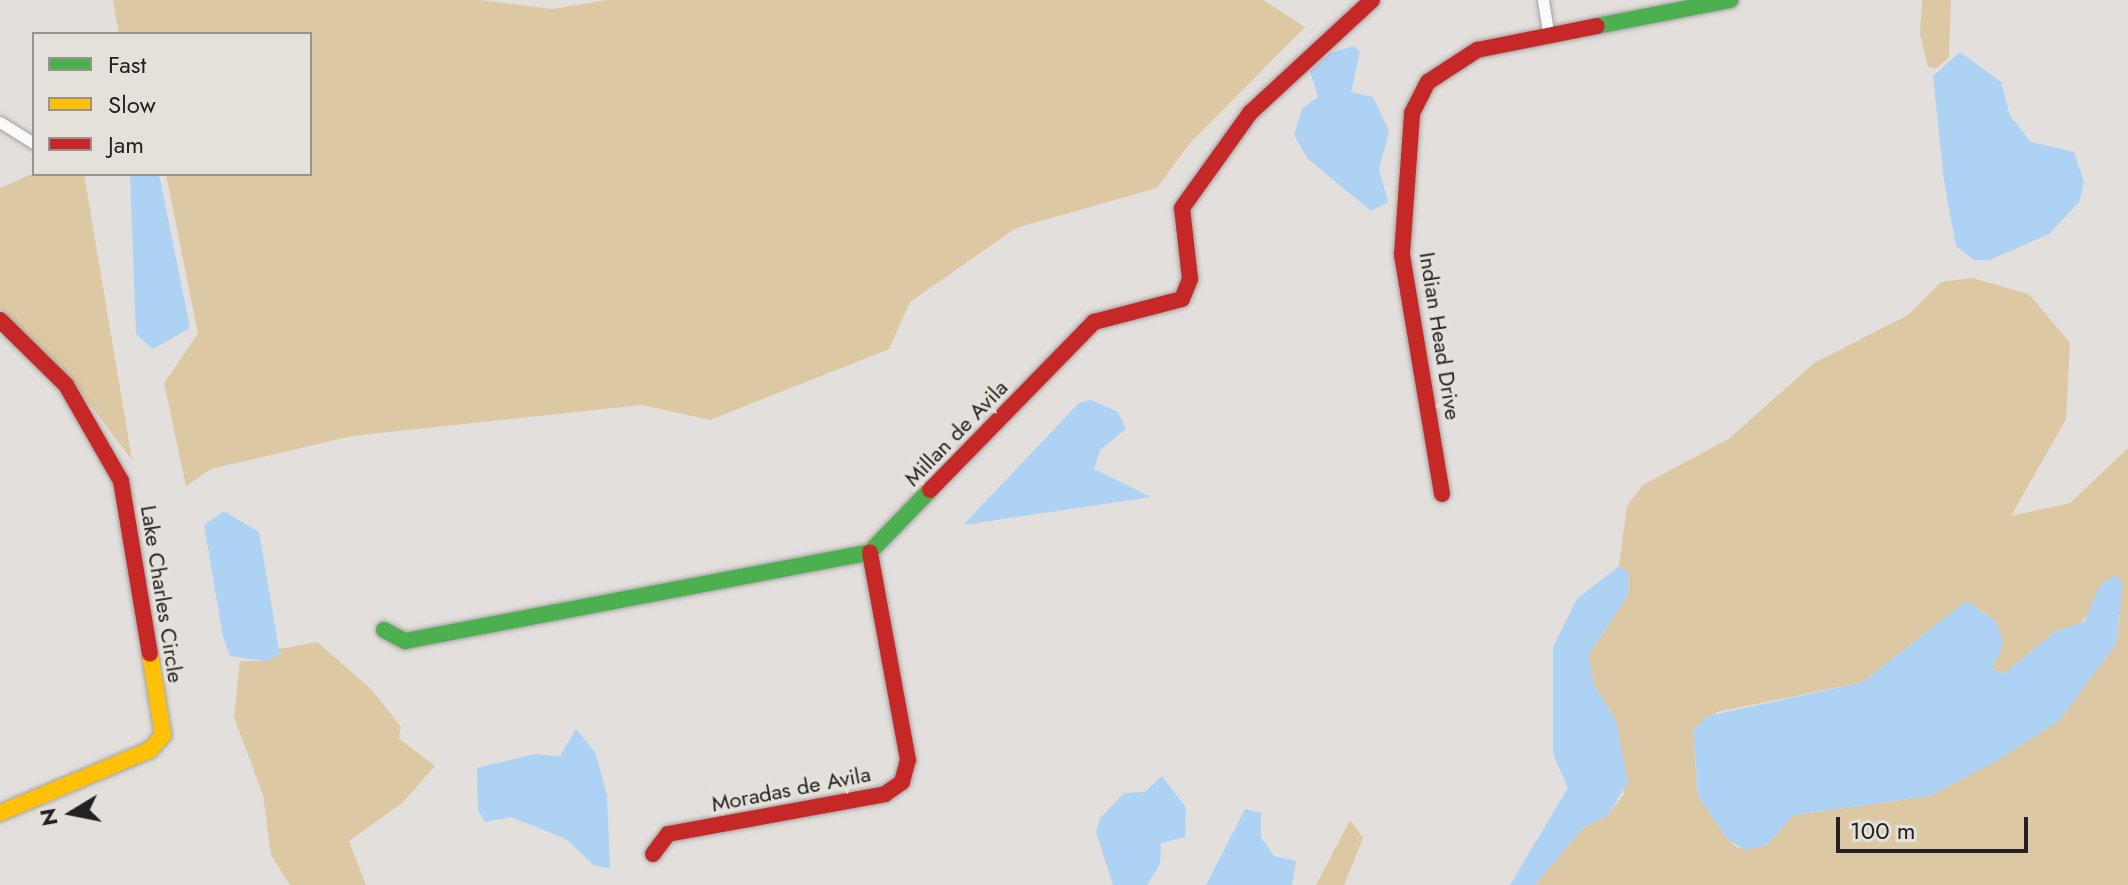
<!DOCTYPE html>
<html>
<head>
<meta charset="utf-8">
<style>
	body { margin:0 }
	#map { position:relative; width:2128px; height:885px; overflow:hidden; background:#e2dfdc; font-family:Jost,sans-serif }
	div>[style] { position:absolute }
	.green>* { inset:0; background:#ddc8a4 }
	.water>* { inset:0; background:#aed2f3 }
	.roads { filter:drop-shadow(0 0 2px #a4a2a0) drop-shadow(0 0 2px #a4a2a0) }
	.street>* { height:11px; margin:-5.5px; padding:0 5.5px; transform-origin:5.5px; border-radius:5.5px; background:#fbfafa }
	.fast>* { height:16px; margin:-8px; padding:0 8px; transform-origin:8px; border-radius:8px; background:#4caf50 }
	.slow>* { height:16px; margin:-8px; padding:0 8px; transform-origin:8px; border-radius:8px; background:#ffc107 }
	.jam>* { height:16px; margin:-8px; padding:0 8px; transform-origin:8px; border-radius:8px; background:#c62828 }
	span { translate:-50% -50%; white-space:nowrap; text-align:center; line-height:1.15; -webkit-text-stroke:7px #e4e0da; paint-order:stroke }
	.street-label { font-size:22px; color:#232220 }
	.legend { position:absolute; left:32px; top:32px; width:280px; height:144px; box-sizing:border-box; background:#e4e0da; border:2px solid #979490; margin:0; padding:10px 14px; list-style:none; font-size:24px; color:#232220 }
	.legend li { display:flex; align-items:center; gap:16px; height:40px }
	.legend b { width:40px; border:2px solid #979490 }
	.north { position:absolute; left:32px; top:773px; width:80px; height:80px; -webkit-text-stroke:6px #e4e0da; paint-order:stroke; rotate:260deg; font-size:22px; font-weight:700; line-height:32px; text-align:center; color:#232220 }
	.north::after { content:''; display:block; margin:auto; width:28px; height:36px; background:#232220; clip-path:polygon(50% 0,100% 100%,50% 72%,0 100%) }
	.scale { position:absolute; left:1836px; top:817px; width:192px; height:36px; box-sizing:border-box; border:4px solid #232220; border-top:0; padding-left:10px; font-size:24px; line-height:28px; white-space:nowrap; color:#232220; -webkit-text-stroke:6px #e4e0da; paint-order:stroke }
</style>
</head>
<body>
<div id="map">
	<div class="green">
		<i style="clip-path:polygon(113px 0,480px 0,552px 9px,607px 0,1263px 0,1305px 27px,1190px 143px,1157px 188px,1016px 228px,910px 302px,889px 349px,710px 420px,642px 405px,352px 436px,211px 469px,186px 486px,164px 383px,198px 334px,166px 174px,310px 174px,310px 34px,119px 34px)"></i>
		<i style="clip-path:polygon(1922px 0,1951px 0,1949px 57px,1937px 68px,1928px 67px,1920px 34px)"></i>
		<i style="clip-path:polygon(34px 173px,84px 174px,132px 460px,72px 381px,0 308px,0 188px)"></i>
		<i style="clip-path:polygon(evenodd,1972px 278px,2029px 294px,2070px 343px,2066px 419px,2011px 516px,2070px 503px,2128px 448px,2128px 885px,1535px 885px,1583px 828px,1608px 815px,1624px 794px,1616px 720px,1594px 685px,1588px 656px,1628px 595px,1629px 573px,1619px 566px,1627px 506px,1643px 485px,1730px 438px,1814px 363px,1908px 315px,1941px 282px,1972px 278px,1966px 601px,1988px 615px,1992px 669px,2004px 674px,2054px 632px,2076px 628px,2097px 604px,2120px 615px,2116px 644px,2059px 721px,1930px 796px,1794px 815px,1765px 846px,1738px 848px,1727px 839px,1698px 796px,1693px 731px,1717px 712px,1863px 682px,1966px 601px)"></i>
		<i style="clip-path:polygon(317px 642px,370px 688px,401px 727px,399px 739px,435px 766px,402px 803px,349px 841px,366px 885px,290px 885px,271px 855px,263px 795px,234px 717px,240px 661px,265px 661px,280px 649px)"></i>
		<i style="clip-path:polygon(1350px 820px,1363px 838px,1344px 885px,1316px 885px)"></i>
	</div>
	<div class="water">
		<i style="clip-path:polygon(1354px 46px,1360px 52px,1351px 92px,1373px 97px,1389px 131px,1379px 170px,1388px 202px,1371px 211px,1308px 159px,1294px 135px,1302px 109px,1318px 97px,1310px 71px,1330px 53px)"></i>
		<i style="clip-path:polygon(1960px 52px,2001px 82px,2010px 116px,2031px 142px,2074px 152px,2084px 182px,2079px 202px,2049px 234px,1990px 260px,1974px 260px,1956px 246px,1944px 181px,1933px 76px)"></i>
		<i style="clip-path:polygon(130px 174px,159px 174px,190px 328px,153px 349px,136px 334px)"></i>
		<i style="clip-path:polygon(1091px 400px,1118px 412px,1126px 429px,1100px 450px,1094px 469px,1151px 497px,963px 525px,1079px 403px)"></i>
		<i style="clip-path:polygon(224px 511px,259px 532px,280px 655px,265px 661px,230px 656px,223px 636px,204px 525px)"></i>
		<i style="clip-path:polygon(1619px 566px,1629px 573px,1628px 595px,1588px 656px,1594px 685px,1616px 720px,1628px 782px,1608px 815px,1583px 828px,1535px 885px,1510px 885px,1568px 788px,1553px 754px,1553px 647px,1577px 599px)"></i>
		<i style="clip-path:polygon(2115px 575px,2123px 583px,2116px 644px,2059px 721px,1993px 763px,1930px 796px,1794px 815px,1765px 846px,1745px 850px,1727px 839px,1698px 796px,1693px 730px,1708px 716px,1863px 682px,1966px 601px,1997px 622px,2003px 644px,1992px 669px,2004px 674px,2054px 632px,2084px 622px,2100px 585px)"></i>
		<i style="clip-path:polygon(576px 729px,595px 752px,607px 795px,610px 868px,595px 866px,566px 839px,511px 817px,485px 822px,478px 810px,477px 768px,534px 754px,560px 756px)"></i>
		<i style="clip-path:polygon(1162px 776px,1186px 808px,1185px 837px,1161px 843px,1160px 864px,1147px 885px,1113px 885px,1096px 832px,1100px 818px,1124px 793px,1145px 792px)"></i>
		<i style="clip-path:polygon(1245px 809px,1261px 813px,1261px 837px,1274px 856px,1296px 861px,1292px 885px,1206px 885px)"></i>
	</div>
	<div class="roads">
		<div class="street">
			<i style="left:1543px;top:0;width:32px;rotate:81deg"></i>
			<i style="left:0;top:122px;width:40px;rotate:32deg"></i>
		</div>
		<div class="fast">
			<i style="left:1597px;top:26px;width:136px;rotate:-11.1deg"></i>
			<i style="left:384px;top:630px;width:24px;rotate:28deg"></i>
			<i style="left:405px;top:641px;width:473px;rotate:-10.8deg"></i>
			<i style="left:870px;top:552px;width:86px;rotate:-45.9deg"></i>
		</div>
		<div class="slow">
			<i style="left:0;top:813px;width:163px;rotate:-22.8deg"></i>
			<i style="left:150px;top:750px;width:20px;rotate:-49deg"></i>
			<i style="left:163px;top:735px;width:82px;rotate:-99.1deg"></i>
		</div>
		<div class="jam">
			<i style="left:0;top:320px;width:93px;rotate:44.6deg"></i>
			<i style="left:66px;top:385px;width:111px;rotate:60.2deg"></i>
			<i style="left:121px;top:481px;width:175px;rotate:80.5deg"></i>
			<i style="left:930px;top:490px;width:235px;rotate:-45.7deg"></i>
			<i style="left:1094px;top:322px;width:91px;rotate:-14.6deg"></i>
			<i style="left:1182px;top:299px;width:22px;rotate:-68deg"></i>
			<i style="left:1190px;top:279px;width:71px;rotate:-96.4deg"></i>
			<i style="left:1182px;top:208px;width:117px;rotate:-54.4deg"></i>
			<i style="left:1250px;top:113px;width:166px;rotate:-42.8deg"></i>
			<i style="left:1442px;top:494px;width:243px;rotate:-99.5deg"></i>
			<i style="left:1402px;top:254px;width:141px;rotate:-85.9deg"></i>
			<i style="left:1412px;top:113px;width:35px;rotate:-63deg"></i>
			<i style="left:1428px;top:82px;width:59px;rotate:-33.1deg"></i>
			<i style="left:1477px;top:50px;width:122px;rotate:-11.3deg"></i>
			<i style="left:653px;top:854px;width:25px;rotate:-53deg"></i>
			<i style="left:668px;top:834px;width:221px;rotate:-10.4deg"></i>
			<i style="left:885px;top:794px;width:21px;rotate:-35deg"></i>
			<i style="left:902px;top:782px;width:23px;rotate:-75deg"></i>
			<i style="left:908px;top:760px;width:211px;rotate:-100.4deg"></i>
		</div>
	</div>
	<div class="street-label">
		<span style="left:1440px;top:336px;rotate:81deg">Indian Head Drive</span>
		<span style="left:956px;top:433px;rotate:-46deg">Millan de Avila</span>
		<span style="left:162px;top:594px;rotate:81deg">Lake Charles Circle</span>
		<span style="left:791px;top:789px;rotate:-11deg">Moradas de Avila</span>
	</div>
	<ul class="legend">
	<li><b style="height:10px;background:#4caf50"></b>Fast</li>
	<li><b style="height:10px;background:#ffc107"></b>Slow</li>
	<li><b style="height:10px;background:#c62828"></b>Jam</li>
	</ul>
	<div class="north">N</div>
	<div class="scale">100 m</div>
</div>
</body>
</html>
